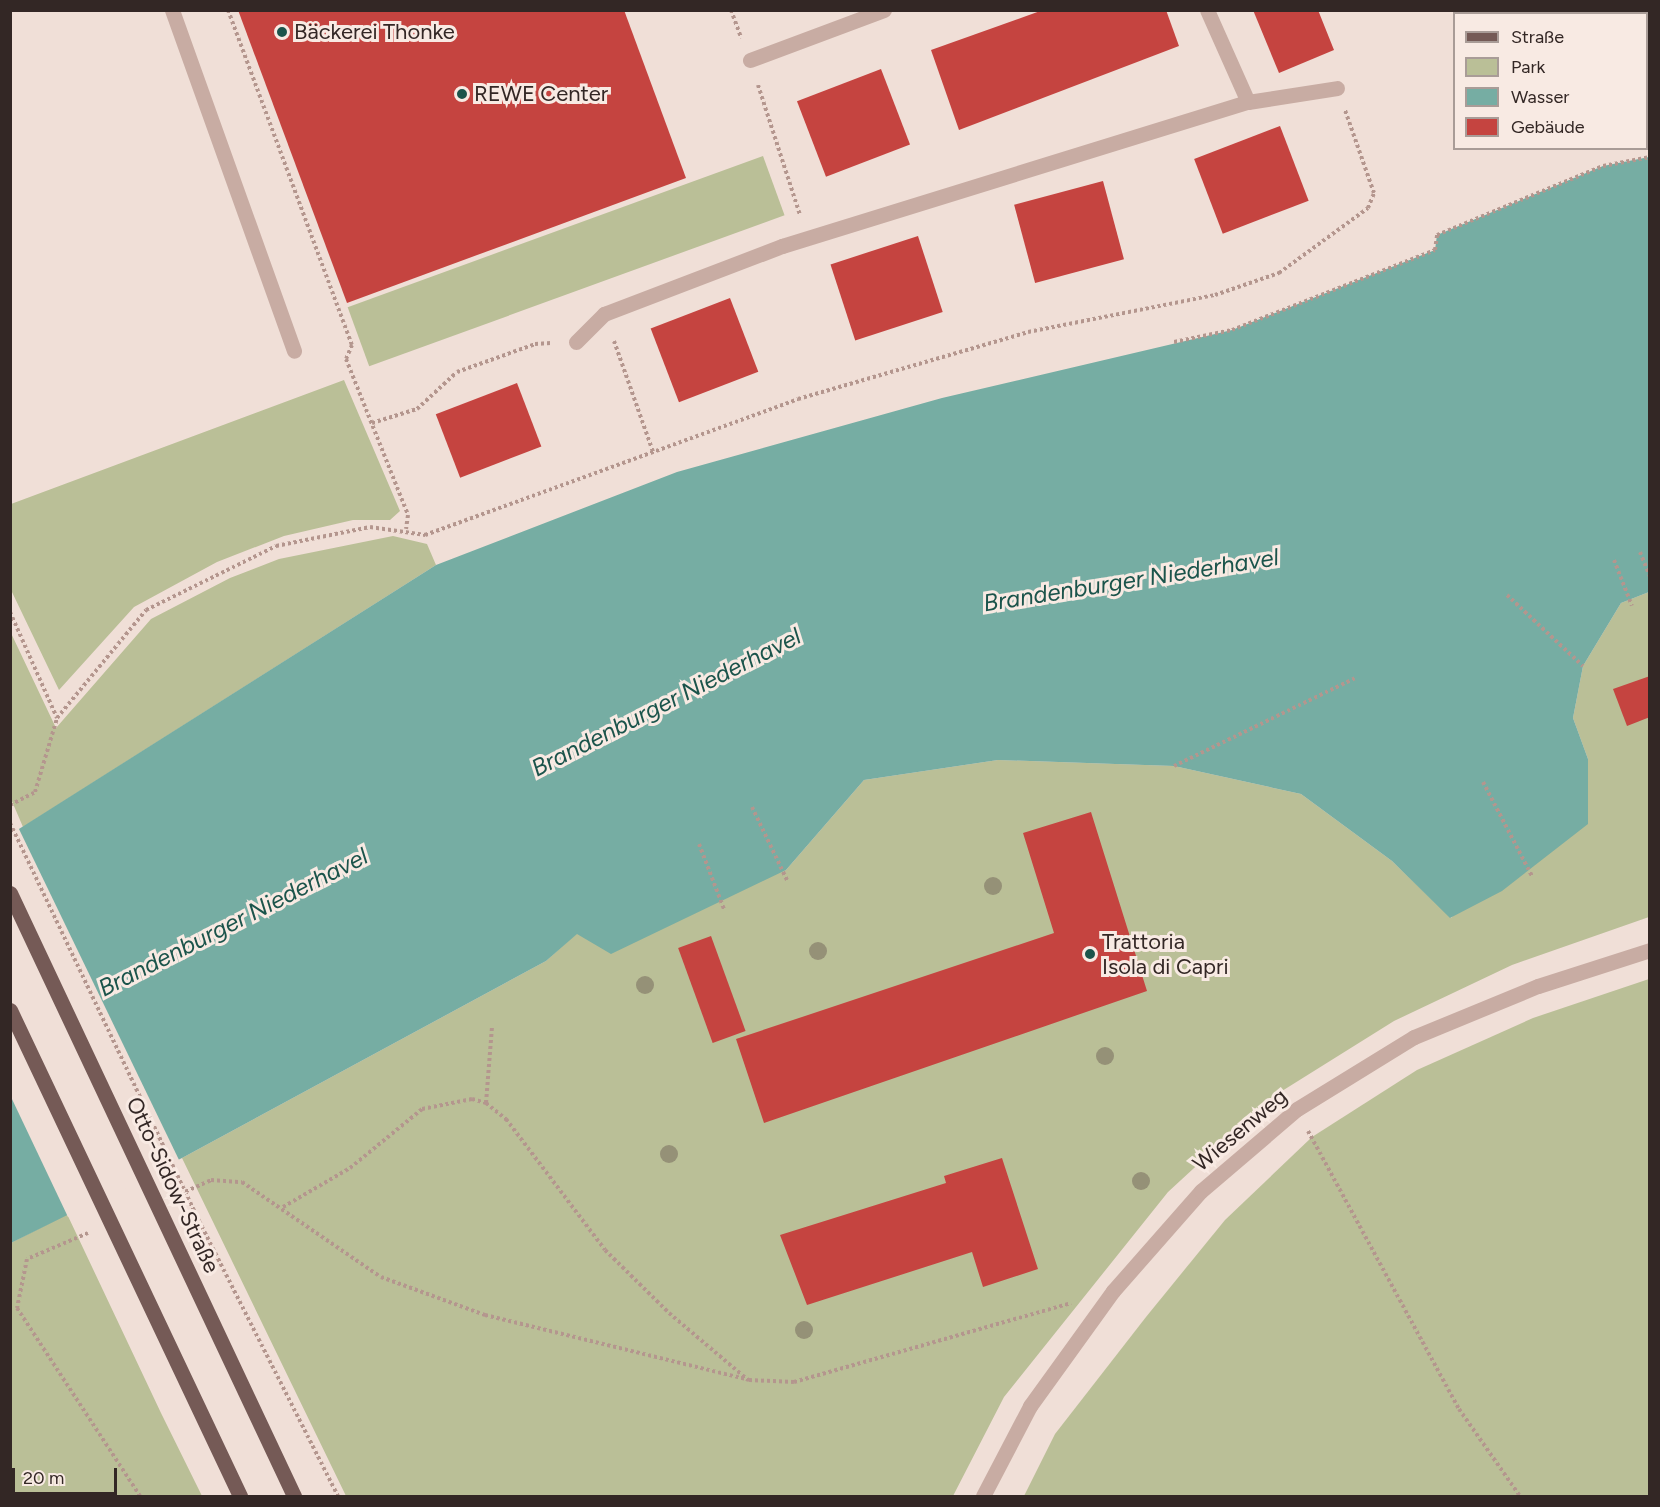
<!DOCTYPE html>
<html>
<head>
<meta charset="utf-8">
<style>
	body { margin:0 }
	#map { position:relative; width:1660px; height:1507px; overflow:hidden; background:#f0dfd7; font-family:Figtree,sans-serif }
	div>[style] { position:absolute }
	.green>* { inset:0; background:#babf97; transform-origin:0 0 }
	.water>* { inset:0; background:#76ada3 }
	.pier>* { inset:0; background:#f0dfd7 }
	.building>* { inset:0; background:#c54440; transform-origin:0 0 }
	.path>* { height:4px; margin-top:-2px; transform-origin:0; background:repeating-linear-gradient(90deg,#b4968e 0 3px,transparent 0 6px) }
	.minor>* { height:15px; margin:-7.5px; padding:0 7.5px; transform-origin:7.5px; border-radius:7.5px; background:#c8aca3 }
	.major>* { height:15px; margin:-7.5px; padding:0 7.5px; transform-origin:7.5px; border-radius:7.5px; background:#755a56 }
	.trees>* { width:18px; height:18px; margin:-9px; border-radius:50%; background:#959177 }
	.dots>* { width:16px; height:16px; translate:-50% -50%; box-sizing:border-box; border:3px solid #f8eae3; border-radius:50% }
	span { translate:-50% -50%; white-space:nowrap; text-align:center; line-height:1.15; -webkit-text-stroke:6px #f8eae3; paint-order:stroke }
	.poi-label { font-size:22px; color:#332725 }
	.left { translate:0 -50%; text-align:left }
	.street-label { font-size:22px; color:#332725 }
	.water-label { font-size:24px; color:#1b544b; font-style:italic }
	.frame { position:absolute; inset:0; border:12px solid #332725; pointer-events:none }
	.legend { position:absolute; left:1453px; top:12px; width:195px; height:138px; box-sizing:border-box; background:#f8eae3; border:2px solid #a99c97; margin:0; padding:8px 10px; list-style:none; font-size:18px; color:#332725 }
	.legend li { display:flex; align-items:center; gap:12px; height:30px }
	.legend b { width:30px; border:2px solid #a99c97 }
	.scale { position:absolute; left:12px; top:1468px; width:105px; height:27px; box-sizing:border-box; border:3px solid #332725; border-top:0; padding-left:8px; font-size:18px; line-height:21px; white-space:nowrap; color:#332725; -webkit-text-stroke:4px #f8eae3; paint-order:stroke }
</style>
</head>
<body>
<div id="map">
	<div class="green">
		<i style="left:763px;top:156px;width:63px;height:442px;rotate:70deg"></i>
		<i style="clip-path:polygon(344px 380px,400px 511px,390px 520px,353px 520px,284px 536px,217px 562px,134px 607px,59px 690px,11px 590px,11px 504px)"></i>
		<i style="clip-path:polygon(393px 536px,427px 544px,436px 565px,23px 827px,11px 799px,10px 631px,56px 728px,151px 619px,230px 578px,279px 559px)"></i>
		<i style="clip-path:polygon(1649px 592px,1649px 917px,1512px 965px,1394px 1021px,1269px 1099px,1168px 1192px,1004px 1397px,953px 1496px,346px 1496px,182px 1158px,546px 961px,577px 933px,786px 870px,864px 780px,998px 760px,1174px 766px,1301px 794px,1392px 861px,1451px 918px,1588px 759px,1573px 718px,1583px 666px,1621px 603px)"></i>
		<i style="clip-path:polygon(1649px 979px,1649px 1496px,1024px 1496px,1055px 1434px,1146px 1317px,1225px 1220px,1312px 1137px,1417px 1070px,1533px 1018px)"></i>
		<i style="clip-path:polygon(67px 1214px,161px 1413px,202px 1496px,11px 1496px,11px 1243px)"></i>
	</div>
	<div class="water">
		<i style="clip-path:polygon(1649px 157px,1649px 592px,1621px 603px,1583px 666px,1573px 718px,1588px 759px,1588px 824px,1502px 891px,1450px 918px,1392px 861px,1301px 794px,1174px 766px,998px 760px,864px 780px,786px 870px,611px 954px,577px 934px,546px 961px,182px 1158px,11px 1243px,11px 834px,436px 565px,677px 472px,942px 398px,1232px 330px,1435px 250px,1437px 235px,1603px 166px)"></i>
	</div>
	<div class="pier">
		<i style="clip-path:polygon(18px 827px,180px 1162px,68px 1217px,11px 1097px,10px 831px)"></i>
	</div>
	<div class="building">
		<i style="clip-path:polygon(238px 10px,624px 10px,686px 178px,347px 303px)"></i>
		<i style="clip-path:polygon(1043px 10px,1166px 10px,1179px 46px,959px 130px,931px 50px)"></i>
		<i style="clip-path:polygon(1253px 10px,1318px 10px,1334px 50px,1279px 73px)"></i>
		<i style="left:881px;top:69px;width:81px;height:90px;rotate:69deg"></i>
		<i style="left:1280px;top:126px;width:80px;height:92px;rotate:69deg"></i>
		<i style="left:1103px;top:181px;width:81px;height:92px;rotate:75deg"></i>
		<i style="left:918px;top:236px;width:80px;height:92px;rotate:72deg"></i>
		<i style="left:730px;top:298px;width:79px;height:85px;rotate:69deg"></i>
		<i style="left:517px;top:383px;width:68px;height:87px;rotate:69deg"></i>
		<i style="clip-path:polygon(1650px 676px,1650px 717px,1627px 726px,1613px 689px)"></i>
		<i style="clip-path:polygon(1091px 812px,1147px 991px,764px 1123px,736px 1039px,1054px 933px,1023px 833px)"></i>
		<i style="left:711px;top:936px;width:101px;height:35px;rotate:70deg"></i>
		<i style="clip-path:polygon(1002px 1158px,1038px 1269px,983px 1287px,972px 1252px,807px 1305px,780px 1235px,946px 1183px,944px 1176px)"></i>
	</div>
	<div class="path">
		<i style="left:228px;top:10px;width:357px;rotate:69.7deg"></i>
		<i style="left:352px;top:345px;width:15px;rotate:113deg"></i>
		<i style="left:346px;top:359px;width:168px;rotate:68.3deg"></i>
		<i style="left:408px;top:515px;width:14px;rotate:98deg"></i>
		<i style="left:731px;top:10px;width:30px;rotate:70deg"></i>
		<i style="left:758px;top:85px;width:137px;rotate:72.1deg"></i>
		<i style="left:614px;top:341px;width:118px;rotate:70.6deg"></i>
		<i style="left:1174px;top:342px;width:59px;rotate:-11.7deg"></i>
		<i style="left:1232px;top:330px;width:218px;rotate:-21.5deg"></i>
		<i style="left:1435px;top:250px;width:15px;rotate:-82deg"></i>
		<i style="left:1437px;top:235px;width:180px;rotate:-22.6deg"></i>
		<i style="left:1603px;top:166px;width:48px;rotate:-10.8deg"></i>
		<i style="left:372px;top:423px;width:47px;rotate:-17.3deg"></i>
		<i style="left:417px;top:409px;width:54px;rotate:-42.8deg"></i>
		<i style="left:457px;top:372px;width:83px;rotate:-19.7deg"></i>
		<i style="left:535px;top:344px;width:16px;rotate:-4deg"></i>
		<i style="left:1640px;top:552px;width:27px;rotate:68deg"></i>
		<i style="left:1614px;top:560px;width:49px;rotate:68.6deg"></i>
		<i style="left:1507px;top:595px;width:104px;rotate:43.1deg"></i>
		<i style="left:10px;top:612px;width:116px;rotate:66.1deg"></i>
		<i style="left:57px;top:718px;width:140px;rotate:-50.5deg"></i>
		<i style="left:146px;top:610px;width:145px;rotate:-26.2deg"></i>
		<i style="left:276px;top:546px;width:96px;rotate:-11.4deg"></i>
		<i style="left:370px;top:527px;width:56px;rotate:8.3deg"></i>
		<i style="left:425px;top:535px;width:397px;rotate:-20deg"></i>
		<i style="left:798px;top:399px;width:240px;rotate:-16.2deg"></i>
		<i style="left:1028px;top:332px;width:191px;rotate:-11.2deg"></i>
		<i style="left:1215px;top:295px;width:68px;rotate:-19deg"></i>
		<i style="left:1279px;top:273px;width:110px;rotate:-36.1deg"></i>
		<i style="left:1368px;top:208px;width:16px;rotate:-68deg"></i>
		<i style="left:1374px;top:193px;width:88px;rotate:-109.3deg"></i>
		<i style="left:1174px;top:766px;width:201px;rotate:-25.9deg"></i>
		<i style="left:1483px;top:782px;width:106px;rotate:62.5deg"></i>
		<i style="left:10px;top:805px;width:28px;rotate:-27deg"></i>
		<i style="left:35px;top:792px;width:77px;rotate:-73.4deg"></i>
		<i style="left:752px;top:807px;width:81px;rotate:64.4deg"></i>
		<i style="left:10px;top:823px;width:441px;rotate:64.6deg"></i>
		<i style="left:199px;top:1221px;width:308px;rotate:63.2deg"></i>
		<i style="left:699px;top:844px;width:70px;rotate:69deg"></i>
		<i style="left:486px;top:1103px;width:77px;rotate:-85.5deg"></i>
		<i style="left:1308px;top:1131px;width:316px;rotate:61.5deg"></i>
		<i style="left:1459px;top:1409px;width:106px;rotate:55deg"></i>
		<i style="left:180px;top:1194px;width:34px;rotate:-24deg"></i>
		<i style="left:211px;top:1180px;width:31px;rotate:4deg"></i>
		<i style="left:242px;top:1182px;width:168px;rotate:34.4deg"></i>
		<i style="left:381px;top:1277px;width:111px;rotate:20.1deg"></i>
		<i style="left:485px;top:1315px;width:272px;rotate:13.8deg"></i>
		<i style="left:749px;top:1380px;width:45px;rotate:2.5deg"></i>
		<i style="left:794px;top:1382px;width:288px;rotate:-15.9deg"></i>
		<i style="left:283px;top:1207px;width:78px;rotate:-30.2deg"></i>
		<i style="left:350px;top:1168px;width:93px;rotate:-39.3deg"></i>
		<i style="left:422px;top:1109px;width:51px;rotate:-11.3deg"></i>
		<i style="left:472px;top:1099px;width:15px;rotate:16deg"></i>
		<i style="left:486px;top:1103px;width:26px;rotate:39deg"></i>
		<i style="left:506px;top:1119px;width:164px;rotate:52.9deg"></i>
		<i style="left:605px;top:1250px;width:90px;rotate:44.5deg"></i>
		<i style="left:669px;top:1313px;width:104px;rotate:40.3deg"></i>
		<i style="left:88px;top:1233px;width:66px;rotate:156.9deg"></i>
		<i style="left:27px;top:1259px;width:50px;rotate:101.5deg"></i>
		<i style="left:17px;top:1308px;width:225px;rotate:56.8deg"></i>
	</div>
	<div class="minor">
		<i style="left:172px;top:10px;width:362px;rotate:70.3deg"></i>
		<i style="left:750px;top:60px;width:143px;rotate:-20.5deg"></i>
		<i style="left:1248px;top:102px;width:90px;rotate:-8.9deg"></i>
		<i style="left:576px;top:342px;width:40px;rotate:-45deg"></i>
		<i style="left:604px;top:314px;width:191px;rotate:-20.9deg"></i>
		<i style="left:782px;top:246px;width:488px;rotate:-17.2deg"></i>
		<i style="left:1248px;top:102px;width:101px;rotate:-114deg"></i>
		<i style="left:983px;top:1496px;width:102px;rotate:-62.4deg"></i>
		<i style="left:1030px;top:1406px;width:142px;rotate:-54.2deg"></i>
		<i style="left:1113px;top:1291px;width:133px;rotate:-48.7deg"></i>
		<i style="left:1201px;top:1191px;width:126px;rotate:-40.5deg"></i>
		<i style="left:1297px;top:1109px;width:137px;rotate:-31.6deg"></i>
		<i style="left:1414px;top:1037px;width:134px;rotate:-22.4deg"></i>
		<i style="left:1538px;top:986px;width:118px;rotate:-17.8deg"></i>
	</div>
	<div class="major">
		<i style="left:10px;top:893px;width:667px;rotate:64.78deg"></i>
		<i style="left:10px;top:1010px;width:538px;rotate:64.67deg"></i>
	</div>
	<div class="trees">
		<i style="left:993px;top:886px"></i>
		<i style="left:818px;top:951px"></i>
		<i style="left:645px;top:985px"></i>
		<i style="left:1105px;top:1056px"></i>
		<i style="left:669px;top:1154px"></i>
		<i style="left:1141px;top:1181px"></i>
		<i style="left:804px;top:1330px"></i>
	</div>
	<div class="dots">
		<i style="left:282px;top:32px;background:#1b544b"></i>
		<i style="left:462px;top:94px;background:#1b544b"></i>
		<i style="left:1090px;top:954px;background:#1b544b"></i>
	</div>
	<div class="poi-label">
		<span class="left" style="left:294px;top:32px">Bäckerei Thonke</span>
		<span class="left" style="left:474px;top:94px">REWE Center</span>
		<span class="left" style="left:1102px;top:954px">Trattoria<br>Isola di Capri</span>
	</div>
	<div class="street-label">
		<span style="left:1240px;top:1130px;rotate:-40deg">Wiesenweg</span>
		<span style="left:173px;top:1185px;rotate:65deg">Otto-Sidow-Straße</span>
	</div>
	<div class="water-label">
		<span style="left:1131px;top:580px;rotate:-9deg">Brandenburger Niederhavel</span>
		<span style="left:666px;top:702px;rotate:-27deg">Brandenburger Niederhavel</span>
		<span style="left:233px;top:922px;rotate:-27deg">Brandenburger Niederhavel</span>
	</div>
	<div class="frame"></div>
	<ul class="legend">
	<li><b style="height:8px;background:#755a56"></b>Straße</li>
	<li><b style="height:16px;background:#babf97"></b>Park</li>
	<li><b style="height:16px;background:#76ada3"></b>Wasser</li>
	<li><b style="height:16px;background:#c54440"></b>Gebäude</li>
	</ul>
	<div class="scale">20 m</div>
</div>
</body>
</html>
